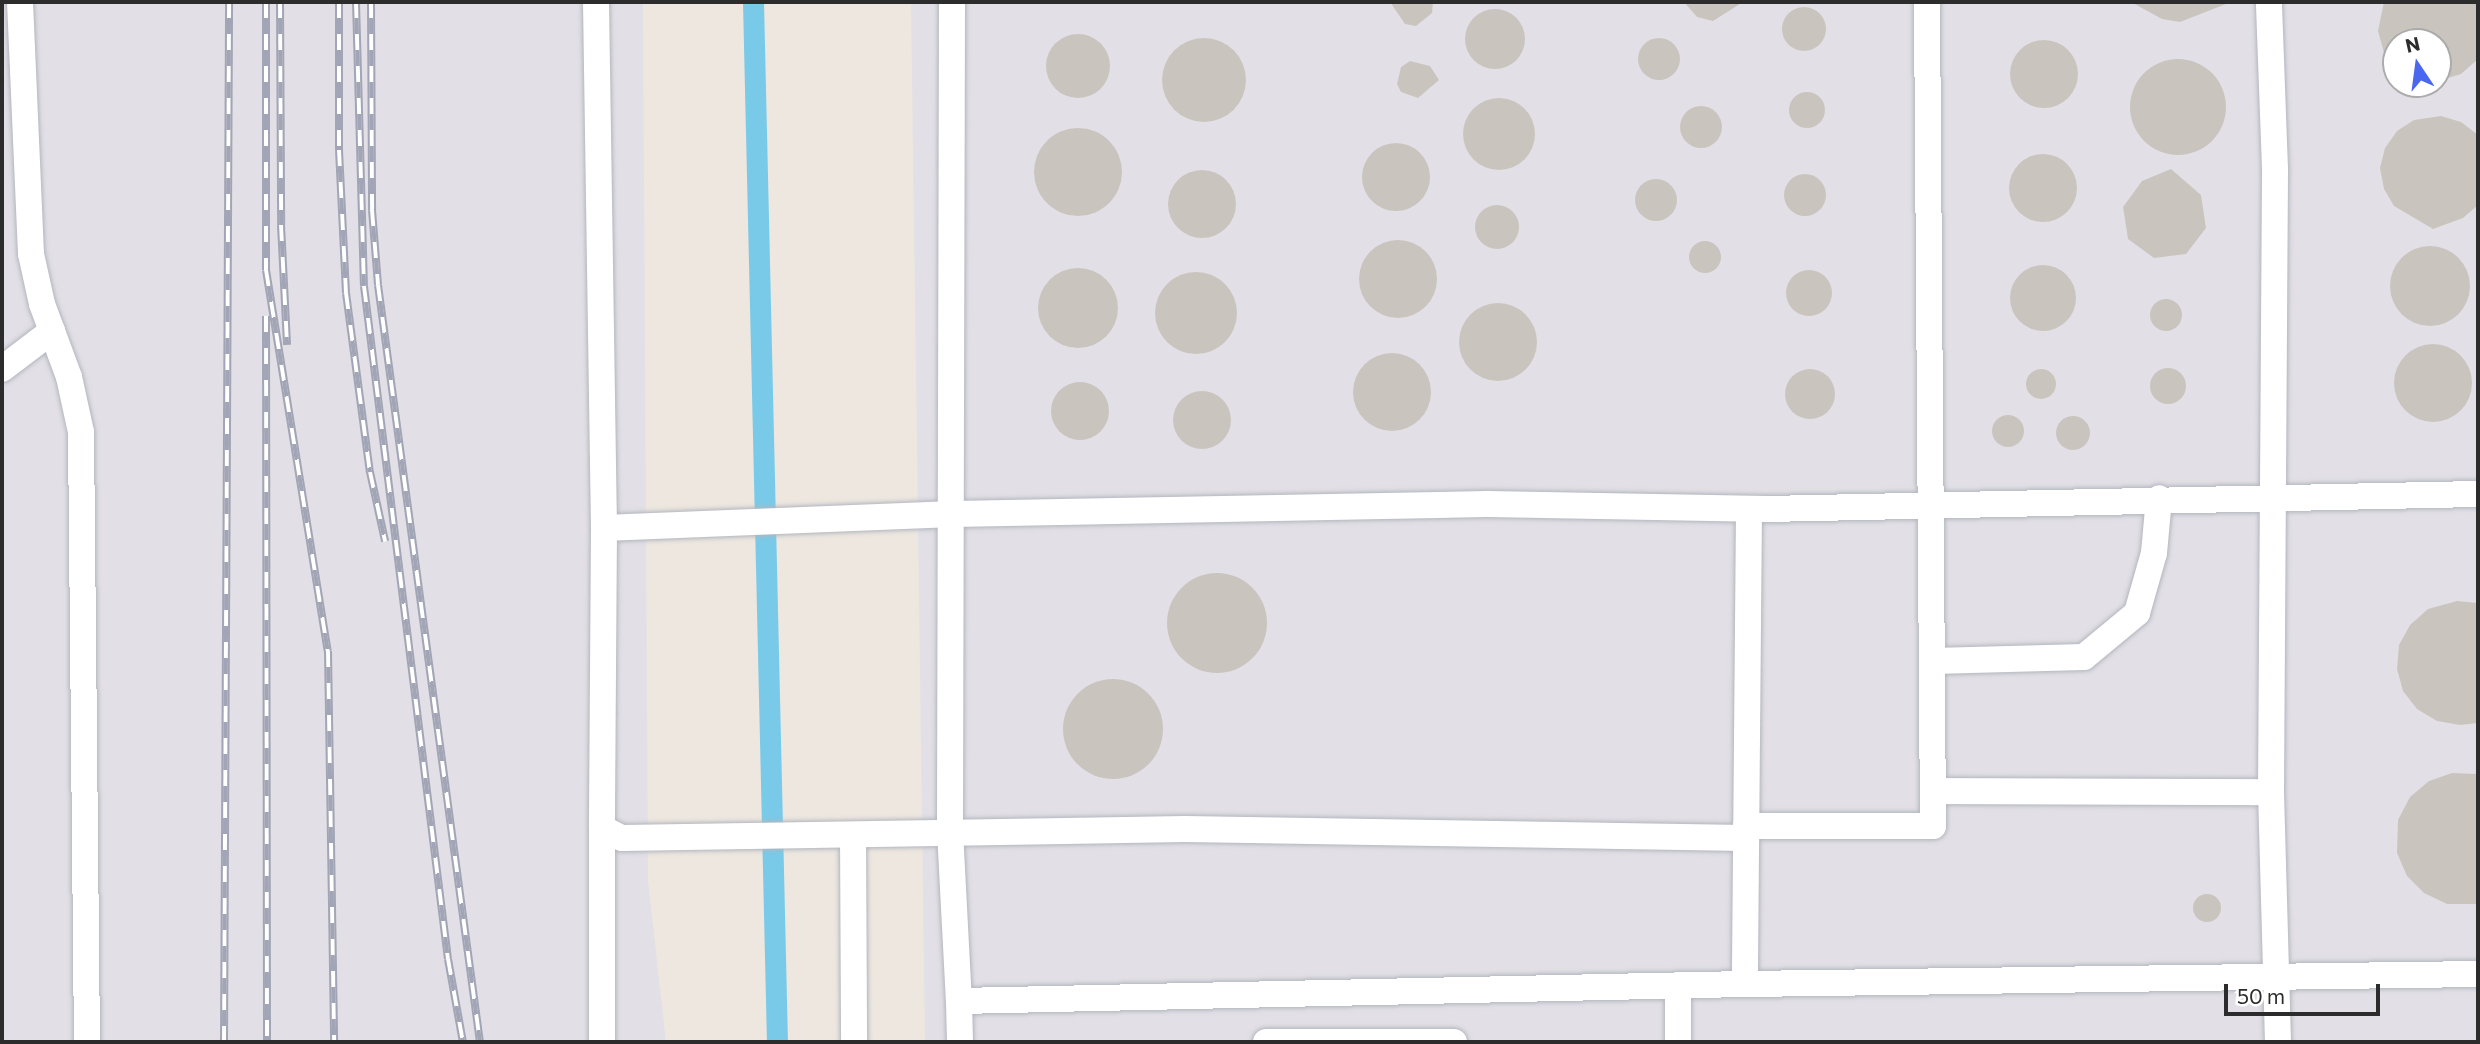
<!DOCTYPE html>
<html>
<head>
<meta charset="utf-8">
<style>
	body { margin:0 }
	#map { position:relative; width:2480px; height:1044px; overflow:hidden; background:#ede7e0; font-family:Commissioner,sans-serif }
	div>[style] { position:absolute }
	.industrial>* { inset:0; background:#e2e0e6 }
	.canal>* { height:21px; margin:-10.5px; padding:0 10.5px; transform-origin:10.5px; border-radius:10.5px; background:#79cae8 }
	.building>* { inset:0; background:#c9c5be }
	.round { border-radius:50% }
	.roads { filter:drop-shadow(0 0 2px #b3b6bf) drop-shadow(0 0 2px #b3b6bf) }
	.minor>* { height:26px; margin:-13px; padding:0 13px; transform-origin:13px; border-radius:13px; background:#fff }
	.rail>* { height:8px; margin-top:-4px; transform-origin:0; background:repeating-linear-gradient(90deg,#fff 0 16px,#a2a5b5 0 32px); box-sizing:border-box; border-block:2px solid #a2a5b5 }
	span { translate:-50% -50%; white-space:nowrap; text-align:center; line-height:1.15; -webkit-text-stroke:7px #fff; paint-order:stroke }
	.frame { position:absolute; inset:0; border:4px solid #2c2c2c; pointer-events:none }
	.north { position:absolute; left:2382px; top:28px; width:70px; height:70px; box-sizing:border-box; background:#fff; border:2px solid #ababab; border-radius:50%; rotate:347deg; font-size:19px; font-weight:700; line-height:28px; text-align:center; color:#2c2c2c }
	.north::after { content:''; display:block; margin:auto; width:24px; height:32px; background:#4a67f0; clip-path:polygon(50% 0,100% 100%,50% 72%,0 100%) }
	.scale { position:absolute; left:2224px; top:984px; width:156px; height:32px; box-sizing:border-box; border:4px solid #2c2c2c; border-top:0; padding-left:9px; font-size:21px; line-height:24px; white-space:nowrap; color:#2c2c2c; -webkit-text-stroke:5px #fff; paint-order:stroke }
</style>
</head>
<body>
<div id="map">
	<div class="industrial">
		<i style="clip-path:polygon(2px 2px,643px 2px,648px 880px,666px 1042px,2px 1042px)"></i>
		<i style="clip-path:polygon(evenodd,911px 2px,2478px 2px,2478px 1042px,925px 1042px,911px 2px,2396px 42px,2438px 42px,2438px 84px,2396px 84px,2396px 42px)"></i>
	</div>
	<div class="canal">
		<i style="left:753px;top:2px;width:1040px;rotate:88.68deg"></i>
	</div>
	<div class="building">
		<i style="clip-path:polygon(1390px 2px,1433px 2px,1432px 13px,1416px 26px,1405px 24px)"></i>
		<i style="clip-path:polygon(1684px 2px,1743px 2px,1713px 21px,1697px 17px)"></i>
		<i style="clip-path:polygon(2131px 2px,2231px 2px,2180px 22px,2162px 19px)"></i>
		<i style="clip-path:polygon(2384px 2px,2478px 2px,2478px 59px,2461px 74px,2438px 81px,2438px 42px,2396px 42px,2396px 78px,2391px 78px,2378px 31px)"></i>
		<i class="round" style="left:1782px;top:7px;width:44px;height:44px"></i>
		<i class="round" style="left:1465px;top:9px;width:60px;height:60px"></i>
		<i class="round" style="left:1046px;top:34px;width:64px;height:64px"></i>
		<i class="round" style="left:1638px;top:38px;width:42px;height:42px"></i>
		<i class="round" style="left:1162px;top:38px;width:84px;height:84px"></i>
		<i class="round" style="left:2010px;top:40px;width:68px;height:68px"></i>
		<i class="round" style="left:2130px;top:59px;width:96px;height:96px"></i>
		<i style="clip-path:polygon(1410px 61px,1430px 66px,1439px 80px,1418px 98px,1401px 92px,1397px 84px,1401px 67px)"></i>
		<i class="round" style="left:1789px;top:92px;width:36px;height:36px"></i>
		<i class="round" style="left:1463px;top:98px;width:72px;height:72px"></i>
		<i class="round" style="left:1680px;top:106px;width:42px;height:42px"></i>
		<i style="clip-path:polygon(2441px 116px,2461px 122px,2478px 135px,2478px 205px,2463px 218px,2433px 229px,2394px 206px,2384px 189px,2380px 168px,2385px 148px,2397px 131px,2414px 120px)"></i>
		<i class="round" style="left:1034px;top:128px;width:88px;height:88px"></i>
		<i class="round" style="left:1362px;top:143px;width:68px;height:68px"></i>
		<i class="round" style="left:2009px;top:154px;width:68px;height:68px"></i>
		<i style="clip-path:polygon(2171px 169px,2201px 195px,2206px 228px,2186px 254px,2154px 258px,2128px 239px,2123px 207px,2142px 181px)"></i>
		<i class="round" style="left:1168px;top:170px;width:68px;height:68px"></i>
		<i class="round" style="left:1784px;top:174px;width:42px;height:42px"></i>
		<i class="round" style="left:1635px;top:179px;width:42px;height:42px"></i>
		<i class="round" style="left:1475px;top:205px;width:44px;height:44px"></i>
		<i class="round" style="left:1359px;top:240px;width:78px;height:78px"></i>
		<i class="round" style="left:1689px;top:241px;width:32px;height:32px"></i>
		<i class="round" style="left:2390px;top:246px;width:80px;height:80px"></i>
		<i class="round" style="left:2010px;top:265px;width:66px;height:66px"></i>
		<i class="round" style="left:1038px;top:268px;width:80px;height:80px"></i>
		<i class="round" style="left:1786px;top:270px;width:46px;height:46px"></i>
		<i class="round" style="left:1155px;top:272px;width:82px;height:82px"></i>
		<i class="round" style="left:2150px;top:299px;width:32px;height:32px"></i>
		<i class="round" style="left:1459px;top:303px;width:78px;height:78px"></i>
		<i class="round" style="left:2394px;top:344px;width:78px;height:78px"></i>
		<i class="round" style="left:1353px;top:353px;width:78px;height:78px"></i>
		<i class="round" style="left:2150px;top:368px;width:36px;height:36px"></i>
		<i class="round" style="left:2026px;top:369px;width:30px;height:30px"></i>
		<i class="round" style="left:1785px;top:369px;width:50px;height:50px"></i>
		<i class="round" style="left:1051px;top:382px;width:58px;height:58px"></i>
		<i class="round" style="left:1173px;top:391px;width:58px;height:58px"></i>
		<i class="round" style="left:1992px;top:415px;width:32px;height:32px"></i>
		<i class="round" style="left:2056px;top:416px;width:34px;height:34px"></i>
		<i class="round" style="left:1167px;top:573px;width:100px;height:100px"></i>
		<i style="clip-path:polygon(2457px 601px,2478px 603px,2478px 723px,2460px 725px,2437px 721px,2417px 709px,2403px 691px,2397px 669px,2399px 645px,2410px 625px,2428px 609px)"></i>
		<i class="round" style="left:1063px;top:679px;width:100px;height:100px"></i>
		<i style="clip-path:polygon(2452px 773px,2478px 774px,2478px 904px,2447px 904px,2424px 893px,2407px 876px,2397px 853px,2398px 820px,2410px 797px,2429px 781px)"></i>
		<i class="round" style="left:2193px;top:894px;width:28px;height:28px"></i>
	</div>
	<div class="roads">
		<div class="minor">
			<i style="left:20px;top:2px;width:252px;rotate:87.5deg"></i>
			<i style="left:31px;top:254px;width:51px;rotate:77.6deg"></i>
			<i style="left:42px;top:304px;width:78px;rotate:69.7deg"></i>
			<i style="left:69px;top:377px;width:56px;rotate:77.7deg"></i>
			<i style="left:81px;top:432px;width:610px;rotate:89.44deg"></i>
			<i style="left:596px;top:2px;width:526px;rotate:89.13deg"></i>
			<i style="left:604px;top:528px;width:300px;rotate:90.4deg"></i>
			<i style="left:602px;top:828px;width:22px;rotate:27deg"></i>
			<i style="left:622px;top:838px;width:563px;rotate:-0.92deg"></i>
			<i style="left:1185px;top:829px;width:561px;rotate:0.92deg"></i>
			<i style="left:952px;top:2px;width:829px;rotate:90.14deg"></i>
			<i style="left:950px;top:831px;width:170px;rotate:87deg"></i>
			<i style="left:959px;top:1001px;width:786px;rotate:-1.24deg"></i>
			<i style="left:2px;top:369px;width:63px;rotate:-37.2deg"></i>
			<i style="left:1749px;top:509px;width:475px;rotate:90.5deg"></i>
			<i style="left:1745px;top:984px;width:733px;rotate:-0.78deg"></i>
			<i style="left:604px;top:528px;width:349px;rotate:-2.3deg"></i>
			<i style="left:953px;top:514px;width:534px;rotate:-1.07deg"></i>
			<i style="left:1487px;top:504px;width:280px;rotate:1deg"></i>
			<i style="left:1767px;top:509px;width:711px;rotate:-1.21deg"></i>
			<i style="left:1933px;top:661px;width:151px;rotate:-1.5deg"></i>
			<i style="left:2084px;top:657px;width:69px;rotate:-39.7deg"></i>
			<i style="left:2137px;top:613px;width:62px;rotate:-74.2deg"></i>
			<i style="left:2154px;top:553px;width:55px;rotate:-84.8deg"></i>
			<i style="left:1933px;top:791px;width:338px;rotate:0.2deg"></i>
			<i style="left:2271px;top:792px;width:623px;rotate:-89.63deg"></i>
			<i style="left:2275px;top:169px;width:167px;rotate:-92.1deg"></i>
			<i style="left:2271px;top:792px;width:250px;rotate:88.4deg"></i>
			<i style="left:1746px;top:826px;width:187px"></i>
			<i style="left:1933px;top:826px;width:824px;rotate:-90.42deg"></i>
			<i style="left:853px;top:835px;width:207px;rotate:89.7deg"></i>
			<i style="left:1678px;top:985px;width:57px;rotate:90deg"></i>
			<i style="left:959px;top:1001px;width:41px;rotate:88.6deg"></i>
			<i style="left:602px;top:1042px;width:214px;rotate:-90deg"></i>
			<i style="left:1266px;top:1042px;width:188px"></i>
		</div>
	</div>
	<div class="rail">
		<i style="left:266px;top:2px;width:268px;rotate:90deg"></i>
		<i style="left:266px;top:270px;width:386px;rotate:80.8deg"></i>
		<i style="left:328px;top:651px;width:391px;rotate:89.1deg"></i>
		<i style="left:280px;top:2px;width:223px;rotate:89.7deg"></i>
		<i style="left:281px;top:225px;width:120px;rotate:87.1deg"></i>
		<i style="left:339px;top:2px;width:148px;rotate:90deg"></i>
		<i style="left:339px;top:150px;width:143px;rotate:87.2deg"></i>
		<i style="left:346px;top:293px;width:181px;rotate:82.4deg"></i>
		<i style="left:370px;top:472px;width:71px;rotate:77.7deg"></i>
		<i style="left:356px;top:2px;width:284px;rotate:88.4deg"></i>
		<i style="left:364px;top:286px;width:678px;rotate:82.89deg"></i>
		<i style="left:448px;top:959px;width:84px;rotate:79.8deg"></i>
		<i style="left:371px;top:2px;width:208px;rotate:89.7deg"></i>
		<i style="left:372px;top:210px;width:75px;rotate:85.4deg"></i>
		<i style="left:378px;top:285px;width:764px;rotate:82.33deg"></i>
		<i style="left:266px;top:316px;width:726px;rotate:89.92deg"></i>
		<i style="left:224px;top:1042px;width:1040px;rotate:-89.72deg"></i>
	</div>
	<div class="frame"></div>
	<div class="north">N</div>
	<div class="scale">50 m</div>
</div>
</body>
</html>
